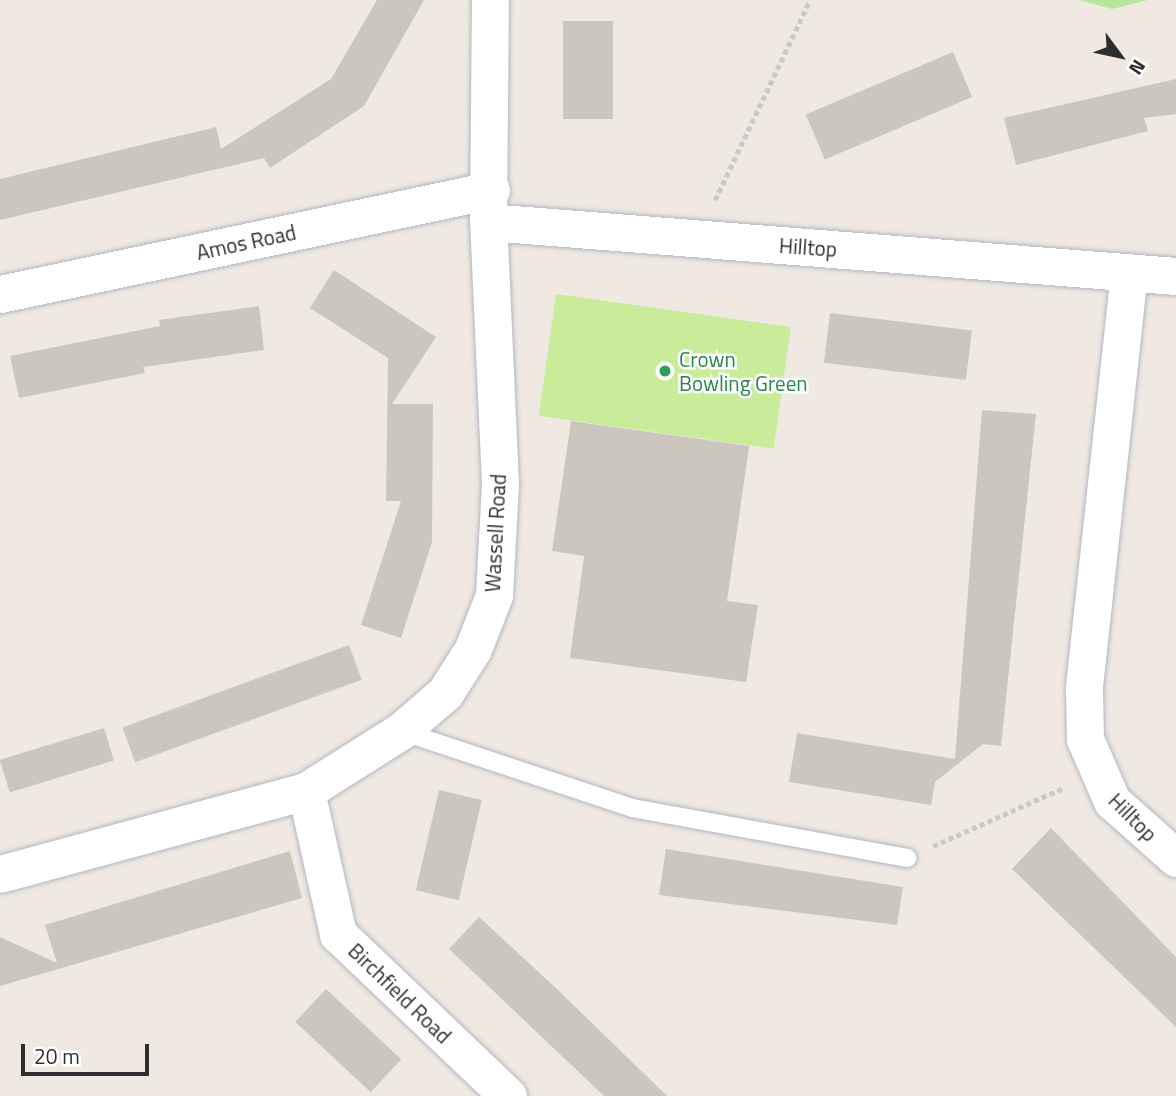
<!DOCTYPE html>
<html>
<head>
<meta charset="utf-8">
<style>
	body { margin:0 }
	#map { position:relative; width:1176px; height:1096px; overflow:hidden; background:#efe9e1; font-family:"Titillium Web",sans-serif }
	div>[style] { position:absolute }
	.green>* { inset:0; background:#b6e59e }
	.pitch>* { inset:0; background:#c9ec9a; transform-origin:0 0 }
	.building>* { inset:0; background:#cbc7bf; transform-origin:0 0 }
	.path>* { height:4.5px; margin-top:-2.25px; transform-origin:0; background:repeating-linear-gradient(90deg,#c9c9c9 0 5px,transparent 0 8.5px) }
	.roads { filter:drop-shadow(0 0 2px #b4b7c1) drop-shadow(0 0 2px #b4b7c1) }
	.lane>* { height:18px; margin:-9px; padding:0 9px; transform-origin:9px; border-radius:9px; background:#fff }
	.street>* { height:37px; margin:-18.5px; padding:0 18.5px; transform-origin:18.5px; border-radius:18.5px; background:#fff }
	.dots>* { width:19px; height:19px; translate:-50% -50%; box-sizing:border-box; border:4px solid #fff; border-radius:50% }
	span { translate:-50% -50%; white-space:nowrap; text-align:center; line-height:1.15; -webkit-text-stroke:5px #fff; paint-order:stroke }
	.street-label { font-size:21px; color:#2e2e2e }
	.leisure-label { font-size:21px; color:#27864d }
	.left { translate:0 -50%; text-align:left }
	.north { position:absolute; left:1085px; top:21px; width:70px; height:70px; -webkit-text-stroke:5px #fff; paint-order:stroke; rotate:123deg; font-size:19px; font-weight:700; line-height:28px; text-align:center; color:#2e2e2e }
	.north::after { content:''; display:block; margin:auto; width:24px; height:32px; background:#2e2e2e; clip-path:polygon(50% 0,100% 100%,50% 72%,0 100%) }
	.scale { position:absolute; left:21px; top:1044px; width:128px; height:32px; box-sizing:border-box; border:4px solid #2e2e2e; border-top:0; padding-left:9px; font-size:21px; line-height:24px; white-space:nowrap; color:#2e2e2e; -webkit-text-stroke:5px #fff; paint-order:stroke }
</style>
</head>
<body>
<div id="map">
	<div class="green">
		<i style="clip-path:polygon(1079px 0,1148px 0,1112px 9px)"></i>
	</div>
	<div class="pitch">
		<i style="left:556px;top:294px;width:237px;height:123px;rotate:8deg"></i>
	</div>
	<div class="building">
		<i style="clip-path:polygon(377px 0,424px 0,364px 106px,270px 168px,264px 158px,0 220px,0 179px,216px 127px,221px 149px,331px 79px)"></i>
		<i style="left:563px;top:21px;width:50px;height:98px"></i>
		<i style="left:953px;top:52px;width:49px;height:160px;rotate:67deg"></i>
		<i style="clip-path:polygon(1176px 79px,1176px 114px,1144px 118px,1148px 131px,1016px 165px,1004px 118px)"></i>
		<i style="clip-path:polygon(334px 270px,436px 337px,392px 404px,433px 404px,432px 542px,401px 638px,361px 625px,401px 501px,386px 501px,388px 358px,310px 308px)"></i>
		<i style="clip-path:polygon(259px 306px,264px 350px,143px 367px,145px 373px,19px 398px,10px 356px,160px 326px,159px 320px)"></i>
		<i style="left:830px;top:313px;width:143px;height:50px;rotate:7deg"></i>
		<i style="clip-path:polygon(982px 410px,1036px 414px,1001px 746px,983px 744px,935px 782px,931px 805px,789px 782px,797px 733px,955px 759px)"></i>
		<i style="clip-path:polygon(571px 421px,749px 446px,727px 601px,758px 605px,746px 682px,570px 658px,584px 556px,552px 551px)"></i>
		<i style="left:349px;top:645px;width:37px;height:241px;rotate:70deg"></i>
		<i style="left:104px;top:728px;width:34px;height:109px;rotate:73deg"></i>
		<i style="left:439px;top:790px;width:44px;height:103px;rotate:13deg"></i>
		<i style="clip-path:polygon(1051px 828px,1176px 957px,1176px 1027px,1012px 869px)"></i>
		<i style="clip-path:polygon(666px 849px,903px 887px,897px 925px,659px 895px)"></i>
		<i style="clip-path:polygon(290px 851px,302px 898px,0 986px,0 937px,57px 963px,45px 925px)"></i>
		<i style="clip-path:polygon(479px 917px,558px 990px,667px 1096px,604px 1096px,449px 949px)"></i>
		<i style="left:326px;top:989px;width:103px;height:45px;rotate:43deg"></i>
	</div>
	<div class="path">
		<i style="left:715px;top:200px;width:221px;rotate:-64.6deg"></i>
		<i style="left:933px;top:846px;width:142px;rotate:-24deg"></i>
	</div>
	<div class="roads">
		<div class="lane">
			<i style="left:401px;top:731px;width:243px;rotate:18.4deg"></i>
			<i style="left:632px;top:808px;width:280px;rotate:10.3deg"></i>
		</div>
		<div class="street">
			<i style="left:488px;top:222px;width:690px;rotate:4.49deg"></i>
			<i style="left:1129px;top:272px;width:419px;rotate:96.2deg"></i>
			<i style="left:1084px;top:689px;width:50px;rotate:88.9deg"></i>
			<i style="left:1085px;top:739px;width:68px;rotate:66.5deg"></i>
			<i style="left:1112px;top:801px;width:86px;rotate:41.7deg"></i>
			<i style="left:0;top:294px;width:502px;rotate:-11.96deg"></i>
			<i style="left:306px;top:791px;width:147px;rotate:77.4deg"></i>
			<i style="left:338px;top:934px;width:235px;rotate:43.6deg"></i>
			<i style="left:0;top:874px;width:317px;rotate:-15.2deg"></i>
			<i style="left:306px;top:791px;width:112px;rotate:-32.3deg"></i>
			<i style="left:401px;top:731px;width:58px;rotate:-40.8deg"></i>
			<i style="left:445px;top:693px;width:52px;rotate:-57.5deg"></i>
			<i style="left:473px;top:649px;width:58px;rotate:-68.7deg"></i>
			<i style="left:494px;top:595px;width:112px;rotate:-86.9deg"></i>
			<i style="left:500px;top:483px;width:261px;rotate:-92.6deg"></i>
			<i style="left:488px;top:222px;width:222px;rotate:-89.5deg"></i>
		</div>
	</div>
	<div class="dots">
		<i style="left:665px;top:371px;background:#2e9e5b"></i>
	</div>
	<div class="street-label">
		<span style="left:246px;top:242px;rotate:-12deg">Amos Road</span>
		<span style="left:808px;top:247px;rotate:4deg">Hilltop</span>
		<span style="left:495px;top:533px;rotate:-87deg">Wassell Road</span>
		<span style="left:1133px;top:817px;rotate:45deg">Hilltop</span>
		<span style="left:400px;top:993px;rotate:44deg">Birchfield Road</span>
	</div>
	<div class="leisure-label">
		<span class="left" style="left:679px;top:371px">Crown<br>Bowling Green</span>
	</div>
	<div class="north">N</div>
	<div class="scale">20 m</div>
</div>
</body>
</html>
